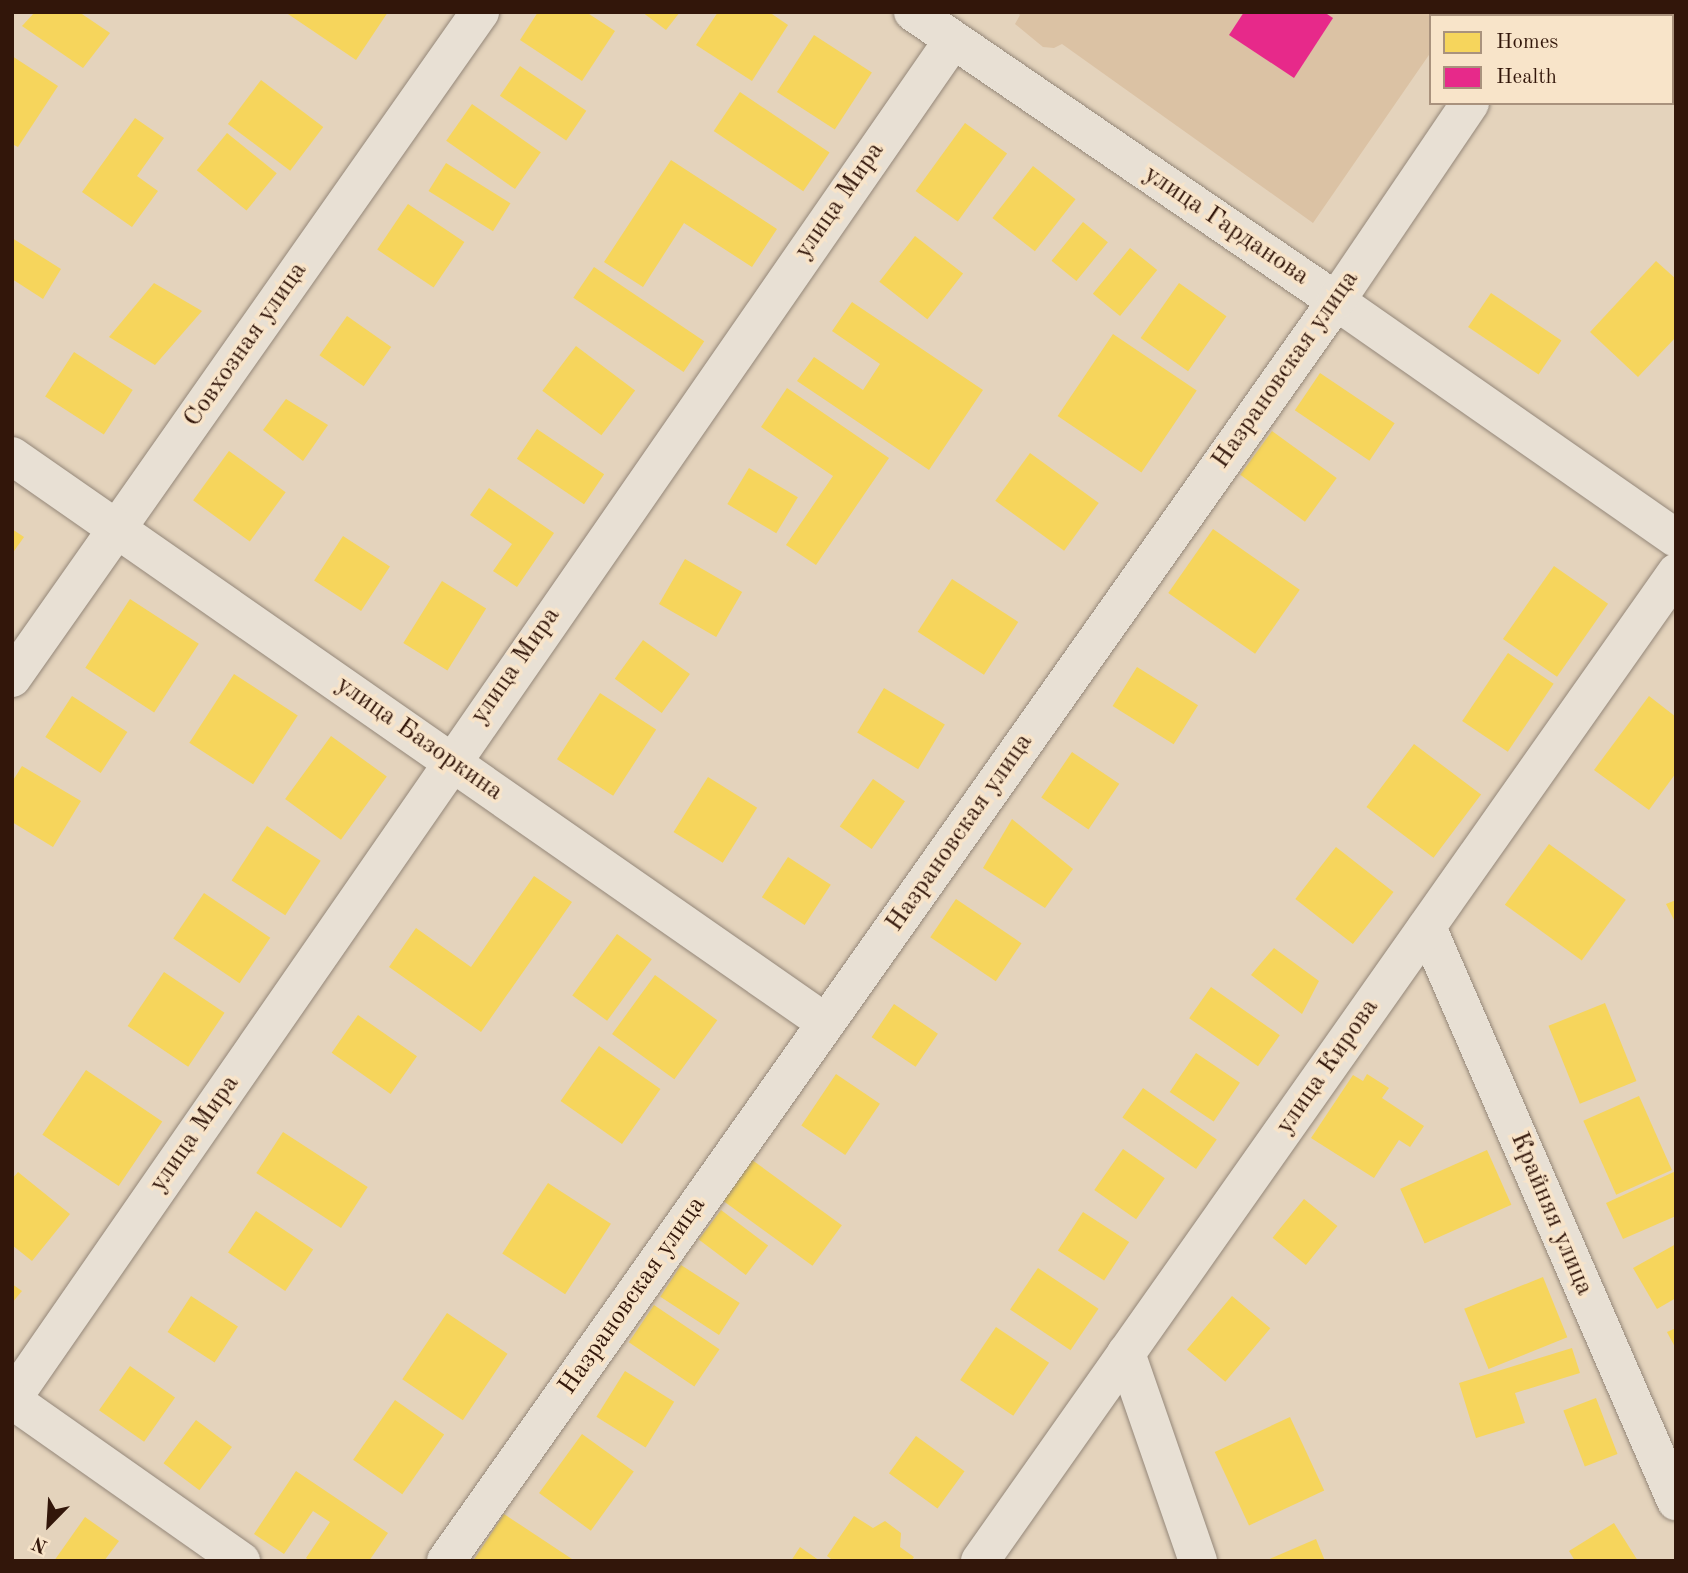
<!DOCTYPE html>
<html>
<head>
<meta charset="utf-8">
<style>
	body { margin:0 }
	#map { position:relative; width:1688px; height:1573px; overflow:hidden; background:#e4d3bc; font-family:"Old Standard TT",serif }
	div>[style] { position:absolute }
	.green>* { inset:0; background:#dbc2a4 }
	.homes>* { inset:0; background:#f6d55c; transform-origin:0 0 }
	.health>* { inset:0; background:#e7298a }
	.roads { filter:drop-shadow(0 0 2px #948779) drop-shadow(0 0 2px #948779) }
	.minor>* { height:38px; margin:-19px; padding:0 19px; transform-origin:19px; border-radius:19px; background:#e8e0d4 }
	.tertiary>* { height:38px; margin:-19px; padding:0 19px; transform-origin:19px; border-radius:19px; background:#e8e0d4 }
	span { translate:-50% -50%; white-space:nowrap; text-align:center; line-height:1.15; -webkit-text-stroke:7px #f8e4c9; paint-order:stroke }
	.street-label { font-size:26px; color:#32160a }
	.frame { position:absolute; inset:0; border:14px solid #32160a; pointer-events:none }
	.legend { position:absolute; left:1429px; top:14px; width:245px; height:91px; box-sizing:border-box; background:#f8e4c9; border:2px solid #a9927d; margin:0; padding:9px 12px; list-style:none; font-size:21px; color:#32160a }
	.legend li { display:flex; align-items:center; gap:14px; height:35px }
	.legend b { width:35px; border:2px solid #a9927d }
	.north { position:absolute; left:14px; top:1489px; width:70px; height:70px; -webkit-text-stroke:5px #f8e4c9; paint-order:stroke; rotate:204deg; font-size:19px; font-weight:700; line-height:28px; text-align:center; color:#32160a }
	.north::after { content:''; display:block; margin:auto; width:24px; height:32px; background:#32160a; clip-path:polygon(50% 0,100% 100%,50% 72%,0 100%) }
</style>
</head>
<body>
<div id="map">
	<div class="green">
		<i style="clip-path:polygon(1017px 12px,1458px 12px,1456px 16px,1431px 16px,1431px 52px,1313px 223px,1062px 44px,1054px 48px,1043px 47px,1015px 24px,1020px 15px)"></i>
	</div>
	<div class="homes">
		<i style="clip-path:polygon(35px 12px,79px 12px,110px 33px,83px 68px,22px 26px)"></i>
		<i style="clip-path:polygon(285px 12px,388px 12px,356px 60px)"></i>
		<i style="clip-path:polygon(538px 12px,586px 12px,615px 31px,582px 81px,520px 40px)"></i>
		<i style="clip-path:polygon(642px 12px,680px 12px,666px 30px)"></i>
		<i style="clip-path:polygon(718px 12px,769px 12px,788px 25px,752px 81px,696px 45px)"></i>
		<i style="left:814px;top:35px;width:69px;height:68px;rotate:33deg"></i>
		<i style="clip-path:polygon(12px 56px,58px 86px,18px 147px,12px 144px)"></i>
		<i style="left:520px;top:66px;width:80px;height:36px;rotate:34deg"></i>
		<i style="left:261px;top:80px;width:78px;height:55px;rotate:37deg"></i>
		<i style="left:740px;top:92px;width:108px;height:47px;rotate:34deg"></i>
		<i style="left:472px;top:104px;width:84px;height:45px;rotate:35deg"></i>
		<i style="clip-path:polygon(135px 118px,164px 138px,137px 176px,158px 191px,132px 227px,82px 192px)"></i>
		<i style="left:965px;top:123px;width:52px;height:84px;rotate:36deg"></i>
		<i style="left:227px;top:133px;width:64px;height:48px;rotate:39deg"></i>
		<i style="clip-path:polygon(671px 160px,777px 229px,752px 267px,684px 223px,643px 287px,604px 262px)"></i>
		<i style="left:446px;top:163px;width:76px;height:33px;rotate:32deg"></i>
		<i style="left:1033px;top:166px;width:54px;height:66px;rotate:38deg"></i>
		<i style="left:408px;top:204px;width:68px;height:55px;rotate:34deg"></i>
		<i style="left:1083px;top:222px;width:32px;height:50px;rotate:39deg"></i>
		<i style="left:915px;top:236px;width:61px;height:58px;rotate:38deg"></i>
		<i style="clip-path:polygon(12px 238px,61px 269px,43px 299px,12px 279px)"></i>
		<i style="left:1130px;top:248px;width:35px;height:59px;rotate:39deg"></i>
		<i style="clip-path:polygon(1656px 261px,1676px 279px,1676px 337px,1638px 377px,1590px 332px)"></i>
		<i style="left:594px;top:267px;width:133px;height:37px;rotate:34deg"></i>
		<i style="clip-path:polygon(154px 283px,202px 311px,155px 365px,109px 337px)"></i>
		<i style="left:1179px;top:283px;width:58px;height:67px;rotate:35deg"></i>
		<i style="left:1491px;top:293px;width:85px;height:41px;rotate:34deg"></i>
		<i style="clip-path:polygon(852px 302px,983px 390px,929px 470px,797px 381px,814px 357px,863px 390px,880px 364px,832px 331px)"></i>
		<i style="left:347px;top:316px;width:54px;height:48px;rotate:35deg"></i>
		<i style="left:1113px;top:334px;width:101px;height:99px;rotate:34deg"></i>
		<i style="left:576px;top:346px;width:74px;height:56px;rotate:37deg"></i>
		<i style="left:74px;top:352px;width:70px;height:53px;rotate:33deg"></i>
		<i style="left:1320px;top:373px;width:90px;height:45px;rotate:34deg"></i>
		<i style="clip-path:polygon(787px 388px,889px 458px,816px 565px,786px 545px,833px 476px,761px 427px)"></i>
		<i style="clip-path:polygon(286px 399px,328px 425px,303px 461px,263px 430px)"></i>
		<i style="left:537px;top:429px;width:81px;height:36px;rotate:34deg"></i>
		<i style="left:1272px;top:431px;width:80px;height:54px;rotate:36deg"></i>
		<i style="left:229px;top:451px;width:70px;height:61px;rotate:36deg"></i>
		<i style="left:1030px;top:453px;width:85px;height:59px;rotate:36deg"></i>
		<i style="left:749px;top:468px;width:57px;height:42px;rotate:31deg"></i>
		<i style="clip-path:polygon(489px 488px,554px 533px,517px 587px,493px 571px,512px 544px,470px 515px)"></i>
		<i style="clip-path:polygon(12px 529px,24px 537px,12px 554px)"></i>
		<i style="left:1213px;top:529px;width:106px;height:78px;rotate:35deg"></i>
		<i style="left:343px;top:536px;width:56px;height:53px;rotate:33deg"></i>
		<i style="left:685px;top:559px;width:66px;height:52px;rotate:30deg"></i>
		<i style="left:1554px;top:566px;width:66px;height:89px;rotate:35deg"></i>
		<i style="left:952px;top:579px;width:79px;height:63px;rotate:33deg"></i>
		<i style="left:442px;top:581px;width:52px;height:73px;rotate:32deg"></i>
		<i style="left:130px;top:599px;width:82px;height:82px;rotate:33deg"></i>
		<i style="left:643px;top:640px;width:58px;height:48px;rotate:36deg"></i>
		<i style="left:1508px;top:653px;width:55px;height:82px;rotate:34deg"></i>
		<i style="left:1137px;top:667px;width:72px;height:46px;rotate:32deg"></i>
		<i style="left:234px;top:674px;width:76px;height:82px;rotate:33deg"></i>
		<i style="left:884px;top:688px;width:71px;height:52px;rotate:31deg"></i>
		<i style="left:600px;top:693px;width:67px;height:79px;rotate:33deg"></i>
		<i style="left:72px;top:696px;width:66px;height:49px;rotate:33deg"></i>
		<i style="clip-path:polygon(1649px 696px,1676px 717px,1676px 773px,1649px 810px,1594px 770px)"></i>
		<i style="left:331px;top:736px;width:69px;height:78px;rotate:36deg"></i>
		<i style="left:1414px;top:744px;width:84px;height:79px;rotate:37deg"></i>
		<i style="left:1072px;top:752px;width:57px;height:55px;rotate:34deg"></i>
		<i style="clip-path:polygon(22px 766px,81px 801px,53px 847px,12px 822px,12px 782px)"></i>
		<i style="left:708px;top:777px;width:58px;height:65px;rotate:32deg"></i>
		<i style="left:873px;top:779px;width:39px;height:58px;rotate:35deg"></i>
		<i style="clip-path:polygon(1012px 819px,1073px 869px,1045px 908px,983px 868px)"></i>
		<i style="left:267px;top:826px;width:64px;height:65px;rotate:33deg"></i>
		<i style="left:1549px;top:844px;width:95px;height:75px;rotate:36deg"></i>
		<i style="left:1336px;top:847px;width:73px;height:66px;rotate:38deg"></i>
		<i style="left:788px;top:857px;width:51px;height:48px;rotate:33deg"></i>
		<i style="clip-path:polygon(534px 876px,572px 902px,481px 1032px,389px 967px,416px 928px,471px 967px)"></i>
		<i style="left:204px;top:893px;width:80px;height:55px;rotate:34deg"></i>
		<i style="left:956px;top:899px;width:79px;height:46px;rotate:34deg"></i>
		<i style="clip-path:polygon(1676px 900px,1676px 924px,1666px 904px)"></i>
		<i style="left:617px;top:934px;width:43px;height:76px;rotate:36deg"></i>
		<i style="clip-path:polygon(1274px 948px,1319px 981px,1302px 1014px,1251px 975px)"></i>
		<i style="left:164px;top:972px;width:73px;height:65px;rotate:34deg"></i>
		<i style="left:655px;top:975px;width:77px;height:73px;rotate:36deg"></i>
		<i style="left:1211px;top:987px;width:84px;height:38px;rotate:35deg"></i>
		<i style="left:1605px;top:1003px;width:84px;height:61px;rotate:68deg"></i>
		<i style="left:894px;top:1004px;width:53px;height:40px;rotate:34deg"></i>
		<i style="left:358px;top:1015px;width:72px;height:46px;rotate:35deg"></i>
		<i style="left:599px;top:1046px;width:75px;height:67px;rotate:35deg"></i>
		<i style="left:1196px;top:1053px;width:53px;height:47px;rotate:34deg"></i>
		<i style="left:86px;top:1070px;width:92px;height:78px;rotate:34deg"></i>
		<i style="left:836px;top:1074px;width:53px;height:62px;rotate:34deg"></i>
		<i style="clip-path:polygon(1367px 1074px,1389px 1088px,1382px 1098px,1424px 1126px,1410px 1147px,1399px 1140px,1374px 1178px,1311px 1138px,1353px 1075px,1363px 1081px)"></i>
		<i style="left:1143px;top:1088px;width:90px;height:36px;rotate:35deg"></i>
		<i style="left:1639px;top:1096px;width:81px;height:61px;rotate:66deg"></i>
		<i style="left:283px;top:1132px;width:101px;height:49px;rotate:33deg"></i>
		<i style="left:1123px;top:1149px;width:51px;height:50px;rotate:35deg"></i>
		<i style="left:1487px;top:1150px;width:60px;height:95px;rotate:66deg"></i>
		<i style="left:748px;top:1157px;width:116px;height:50px;rotate:36deg"></i>
		<i style="clip-path:polygon(1676px 1171px,1676px 1216px,1623px 1239px,1606px 1203px)"></i>
		<i style="clip-path:polygon(18px 1172px,70px 1214px,32px 1261px,12px 1245px,12px 1179px)"></i>
		<i style="left:548px;top:1183px;width:75px;height:84px;rotate:33deg"></i>
		<i style="left:1304px;top:1199px;width:43px;height:50px;rotate:39deg"></i>
		<i style="left:721px;top:1210px;width:59px;height:37px;rotate:37deg"></i>
		<i style="left:256px;top:1211px;width:69px;height:50px;rotate:34deg"></i>
		<i style="left:1083px;top:1212px;width:55px;height:46px;rotate:33deg"></i>
		<i style="clip-path:polygon(1676px 1244px,1676px 1298px,1657px 1309px,1633px 1268px)"></i>
		<i style="left:681px;top:1265px;width:70px;height:38px;rotate:33deg"></i>
		<i style="left:1038px;top:1268px;width:73px;height:50px;rotate:34deg"></i>
		<i style="left:1543px;top:1277px;width:65px;height:85px;rotate:68deg"></i>
		<i style="clip-path:polygon(12px 1284px,22px 1291px,12px 1303px)"></i>
		<i style="left:191px;top:1296px;width:56px;height:43px;rotate:33deg"></i>
		<i style="left:1232px;top:1296px;width:50px;height:70px;rotate:40deg"></i>
		<i style="left:654px;top:1305px;width:79px;height:45px;rotate:34deg"></i>
		<i style="left:447px;top:1313px;width:73px;height:80px;rotate:34deg"></i>
		<i style="left:996px;top:1327px;width:64px;height:64px;rotate:34deg"></i>
		<i style="clip-path:polygon(1676px 1328px,1676px 1349px,1667px 1332px)"></i>
		<i style="clip-path:polygon(1572px 1348px,1580px 1373px,1515px 1393px,1525px 1423px,1476px 1438px,1459px 1383px)"></i>
		<i style="left:130px;top:1366px;width:55px;height:54px;rotate:35deg"></i>
		<i style="left:625px;top:1371px;width:58px;height:54px;rotate:32deg"></i>
		<i style="left:1596px;top:1398px;width:60px;height:35px;rotate:69deg"></i>
		<i style="left:395px;top:1400px;width:60px;height:73px;rotate:35deg"></i>
		<i style="left:1290px;top:1417px;width:81px;height:83px;rotate:65deg"></i>
		<i style="left:196px;top:1420px;width:45px;height:54px;rotate:37deg"></i>
		<i style="left:582px;top:1434px;width:64px;height:73px;rotate:36deg"></i>
		<i style="left:916px;top:1436px;width:60px;height:46px;rotate:36deg"></i>
		<i style="clip-path:polygon(296px 1471px,388px 1533px,369px 1561px,310px 1561px,306px 1558px,330px 1522px,313px 1511px,284px 1554px,254px 1534px)"></i>
		<i style="clip-path:polygon(504px 1514px,575px 1561px,473px 1561px)"></i>
		<i style="clip-path:polygon(854px 1516px,873px 1528px,885px 1521px,901px 1533px,900px 1547px,914px 1557px,911px 1561px,834px 1561px,827px 1556px)"></i>
		<i style="clip-path:polygon(85px 1517px,119px 1541px,104px 1561px,54px 1561px)"></i>
		<i style="clip-path:polygon(1614px 1523px,1638px 1561px,1575px 1561px,1569px 1551px)"></i>
		<i style="clip-path:polygon(1316px 1539px,1325px 1561px,1265px 1561px)"></i>
		<i style="clip-path:polygon(800px 1547px,820px 1561px,791px 1561px)"></i>
	</div>
	<div class="health">
		<i style="clip-path:polygon(1244px 12px,1324px 12px,1333px 18px,1294px 78px,1229px 35px)"></i>
	</div>
	<div class="roads">
		<div class="minor">
			<i style="left:1336px;top:301px;width:414px;rotate:34.9deg"></i>
			<i style="left:12px;top:678px;width:814px;rotate:-54.9deg"></i>
			<i style="left:1427px;top:927px;width:626px;rotate:66.55deg"></i>
			<i style="left:1126px;top:1353px;width:220px;rotate:70.9deg"></i>
			<i style="left:12px;top:1399px;width:1653px;rotate:-55.3deg"></i>
			<i style="left:12px;top:1400px;width:280px;rotate:35.1deg"></i>
			<i style="left:980px;top:1561px;width:1209px;rotate:-54.84deg"></i>
		</div>
		<div class="tertiary">
			<i style="left:913px;top:12px;width:512px;rotate:34.34deg"></i>
			<i style="left:1529px;top:16px;width:4px;rotate:-63deg"></i>
			<i style="left:12px;top:456px;width:992px;rotate:34.86deg"></i>
			<i style="left:446px;top:1561px;width:1543px;rotate:-54.76deg"></i>
			<i style="left:1336px;top:301px;width:239px;rotate:-55.9deg"></i>
		</div>
	</div>
	<div class="street-label">
		<span style="left:840px;top:201px;rotate:-55deg">улица Мира</span>
		<span style="left:1226px;top:226px;rotate:34deg">улица Гарданова</span>
		<span style="left:246px;top:345px;rotate:-55deg">Совхозная улица</span>
		<span style="left:1286px;top:370px;rotate:-55deg">Назрановская улица</span>
		<span style="left:516px;top:666px;rotate:-55deg">улица Мира</span>
		<span style="left:419px;top:739px;rotate:35deg">улица Базоркина</span>
		<span style="left:960px;top:833px;rotate:-55deg">Назрановская улица</span>
		<span style="left:1328px;top:1067px;rotate:-55deg">улица Кирова</span>
		<span style="left:195px;top:1134px;rotate:-55deg">улица Мира</span>
		<span style="left:1551px;top:1214px;rotate:67deg">Крайняя улица</span>
		<span style="left:633px;top:1296px;rotate:-55deg">Назрановская улица</span>
	</div>
	<div class="frame"></div>
	<ul class="legend">
	<li><b style="height:19px;background:#f6d55c"></b>Homes</li>
	<li><b style="height:19px;background:#e7298a"></b>Health</li>
	</ul>
	<div class="north">N</div>
</div>
</body>
</html>
